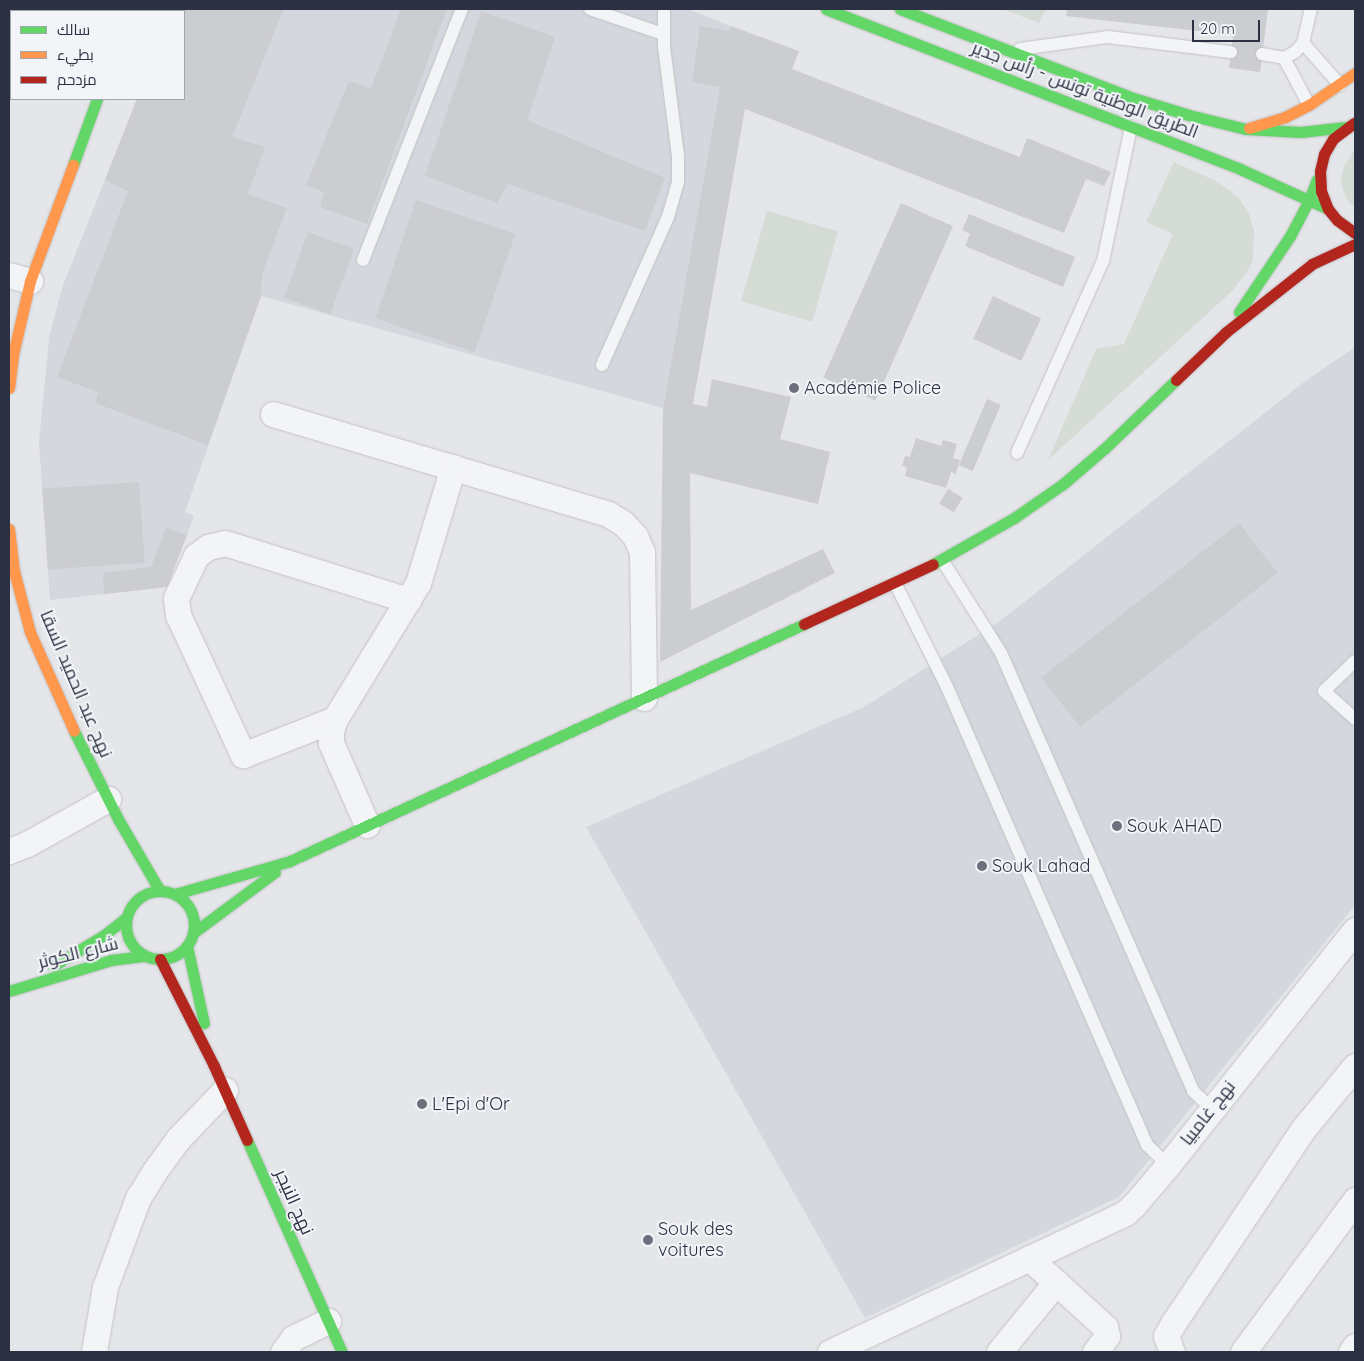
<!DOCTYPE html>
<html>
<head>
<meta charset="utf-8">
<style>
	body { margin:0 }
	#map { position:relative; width:1364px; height:1361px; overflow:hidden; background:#e5e6e9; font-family:Quicksand,Cairo,sans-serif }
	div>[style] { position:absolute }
	.built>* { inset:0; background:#d5d7de }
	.green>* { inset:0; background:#d4dcd5; transform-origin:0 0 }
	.building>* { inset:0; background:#cccdd1; transform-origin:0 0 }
	.roads { filter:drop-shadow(0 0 1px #c2c3c6) drop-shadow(0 0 1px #c2c3c6) }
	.lane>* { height:12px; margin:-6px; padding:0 6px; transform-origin:6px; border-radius:6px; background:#f3f4f6 }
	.street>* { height:25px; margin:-12.5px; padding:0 12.5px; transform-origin:12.5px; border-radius:12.5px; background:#f3f4f6 }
	.fast>* { height:11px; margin:-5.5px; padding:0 5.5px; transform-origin:5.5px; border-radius:5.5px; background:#63d668 }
	.fast>.ring { margin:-5.5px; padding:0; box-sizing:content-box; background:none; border:11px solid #63d668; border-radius:50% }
	.slow>* { height:11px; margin:-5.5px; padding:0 5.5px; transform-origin:5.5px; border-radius:5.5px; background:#ff974d }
	.jam>* { height:11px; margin:-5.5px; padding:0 5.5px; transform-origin:5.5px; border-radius:5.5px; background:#b3261e }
	.dots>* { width:14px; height:14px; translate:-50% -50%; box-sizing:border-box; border:2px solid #f2f4f8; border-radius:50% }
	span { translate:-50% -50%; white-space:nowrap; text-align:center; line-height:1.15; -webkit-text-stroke:4px #f2f4f8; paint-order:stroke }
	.street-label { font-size:18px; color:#2b3042 }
	.poi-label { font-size:18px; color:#2b3042 }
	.left { translate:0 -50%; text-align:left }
	.frame { position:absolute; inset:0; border:10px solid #2b3042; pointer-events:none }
	.legend { position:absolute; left:10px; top:10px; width:175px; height:90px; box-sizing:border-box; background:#f2f4f8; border:1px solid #a2a6af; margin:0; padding:6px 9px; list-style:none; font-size:15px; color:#2b3042 }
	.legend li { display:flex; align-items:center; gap:10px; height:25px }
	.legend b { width:25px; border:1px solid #a2a6af }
	.scale { position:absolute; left:1192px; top:20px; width:68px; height:22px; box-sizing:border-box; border:2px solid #2b3042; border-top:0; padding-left:6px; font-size:15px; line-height:18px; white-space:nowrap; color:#2b3042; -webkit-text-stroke:4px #f2f4f8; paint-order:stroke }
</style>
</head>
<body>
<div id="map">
	<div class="built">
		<i style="clip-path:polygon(172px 9px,688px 9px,731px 26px,663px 408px,261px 296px,185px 512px,194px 516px,167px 587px,50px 600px,39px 442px,49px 338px,62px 288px,137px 99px,184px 99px,184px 11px,171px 11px)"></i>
		<i style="clip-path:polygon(1355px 347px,1355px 905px,1119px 1197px,865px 1318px,586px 827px,864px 707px,1000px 621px,1304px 382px)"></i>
	</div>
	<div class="green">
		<i style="clip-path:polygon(1002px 9px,1053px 9px,1045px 11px,1039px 23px)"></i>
		<i style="clip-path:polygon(1355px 150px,1355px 208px,1348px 201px,1343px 190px,1341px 178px,1344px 166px)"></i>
		<i style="clip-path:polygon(1174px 162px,1218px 182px,1238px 197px,1249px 214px,1254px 231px,1253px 261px,1245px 275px,1231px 292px,1048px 460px,1096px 349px,1124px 344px,1173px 234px,1146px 222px)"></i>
		<i style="left:767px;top:211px;width:74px;height:94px;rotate:16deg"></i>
	</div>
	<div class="building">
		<i style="clip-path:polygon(172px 9px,284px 9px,232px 137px,265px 147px,248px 194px,287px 208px,262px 274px,261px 296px,208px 445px,95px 403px,98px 392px,57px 377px,128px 191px,105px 180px,137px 99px,184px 99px,184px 11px,171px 11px)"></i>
		<i style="clip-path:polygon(401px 9px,447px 9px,367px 224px,320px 207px,324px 192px,306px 185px,349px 81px,371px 88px)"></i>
		<i style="clip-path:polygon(1067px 9px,1268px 9px,1260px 72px,1229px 68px,1233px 35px,1066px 16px)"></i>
		<i style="clip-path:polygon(481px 11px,555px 37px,527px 120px,665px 178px,645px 231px,508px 184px,497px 203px,425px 176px)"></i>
		<i style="clip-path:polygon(700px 26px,730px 31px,731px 26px,799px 51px,792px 69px,1020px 157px,1027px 138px,1111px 172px,1104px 186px,1086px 179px,1064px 233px,745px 109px,693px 404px,707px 407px,712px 379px,791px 397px,780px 439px,830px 452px,818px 504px,690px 473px,691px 610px,823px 549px,835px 573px,660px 662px,663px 408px,720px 87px,692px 82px)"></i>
		<i style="left:416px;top:200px;width:105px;height:125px;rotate:19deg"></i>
		<i style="left:901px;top:203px;width:57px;height:191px;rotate:24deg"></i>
		<i style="clip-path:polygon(969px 214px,1075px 257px,1063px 287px,965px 246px,970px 234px,962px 230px)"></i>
		<i style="left:308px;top:232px;width:49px;height:70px;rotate:20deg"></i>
		<i style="left:993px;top:296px;width:53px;height:47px;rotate:25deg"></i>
		<i style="left:987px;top:399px;width:15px;height:72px;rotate:23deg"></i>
		<i style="clip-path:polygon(916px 438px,941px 446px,943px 440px,957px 444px,953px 458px,960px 460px,956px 474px,951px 472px,946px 488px,905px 476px,907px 467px,902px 466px,905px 456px,910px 457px)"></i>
		<i style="left:139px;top:482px;width:81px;height:97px;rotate:86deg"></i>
		<i style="left:948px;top:489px;width:17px;height:17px;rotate:31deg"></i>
		<i style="left:1239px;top:523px;width:63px;height:251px;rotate:52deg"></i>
		<i style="clip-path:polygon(166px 528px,187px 535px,167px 587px,104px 594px,103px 573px,151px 567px)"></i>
	</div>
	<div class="roads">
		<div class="lane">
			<i style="left:590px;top:9px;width:77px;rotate:18.9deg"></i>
			<i style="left:1303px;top:43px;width:56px;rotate:48.6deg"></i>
			<i style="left:1020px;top:49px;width:89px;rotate:-7.8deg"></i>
			<i style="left:1108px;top:37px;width:124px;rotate:7deg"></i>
			<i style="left:1262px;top:54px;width:22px;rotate:10deg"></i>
			<i style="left:1284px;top:58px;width:13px;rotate:-29deg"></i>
			<i style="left:1295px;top:52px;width:12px;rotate:-48deg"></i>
			<i style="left:1303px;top:43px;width:35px;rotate:-77deg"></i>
			<i style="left:1284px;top:58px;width:53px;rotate:62deg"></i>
			<i style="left:363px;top:260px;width:270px;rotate:-68.5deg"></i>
			<i style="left:602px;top:365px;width:162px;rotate:-66deg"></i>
			<i style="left:668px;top:217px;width:37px;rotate:-74deg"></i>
			<i style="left:678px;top:181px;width:25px;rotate:-90deg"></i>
			<i style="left:678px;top:156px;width:110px;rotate:-97.3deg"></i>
			<i style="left:664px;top:47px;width:38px;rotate:-90deg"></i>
			<i style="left:1017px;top:453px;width:210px;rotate:-65.9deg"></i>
			<i style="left:1103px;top:261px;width:137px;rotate:-78.2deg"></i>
			<i style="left:942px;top:560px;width:110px;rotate:57.6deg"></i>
			<i style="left:1001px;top:653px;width:478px;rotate:66.3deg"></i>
			<i style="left:1193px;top:1091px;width:25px;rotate:43deg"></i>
			<i style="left:895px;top:583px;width:116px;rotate:63.4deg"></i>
			<i style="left:947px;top:687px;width:500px;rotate:66.4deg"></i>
			<i style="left:1147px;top:1145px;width:29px;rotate:44deg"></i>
			<i style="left:1355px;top:661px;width:43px;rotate:135.9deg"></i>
			<i style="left:1324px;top:691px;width:42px;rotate:42.1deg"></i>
		</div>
		<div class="street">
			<i style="left:9px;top:275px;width:22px;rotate:16deg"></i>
			<i style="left:273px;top:414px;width:350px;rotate:16.6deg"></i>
			<i style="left:608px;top:514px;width:17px;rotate:31deg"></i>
			<i style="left:623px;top:523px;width:18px;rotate:47deg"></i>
			<i style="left:635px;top:536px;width:17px;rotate:66deg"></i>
			<i style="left:642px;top:552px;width:146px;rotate:89.2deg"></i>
			<i style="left:335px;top:719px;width:99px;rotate:158.6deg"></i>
			<i style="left:243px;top:755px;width:154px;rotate:-114.9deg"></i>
			<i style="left:178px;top:615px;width:17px;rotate:-97deg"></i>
			<i style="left:176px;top:598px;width:47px;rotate:-64.5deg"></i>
			<i style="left:196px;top:556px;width:15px;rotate:-37deg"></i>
			<i style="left:208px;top:547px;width:17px;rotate:-13deg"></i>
			<i style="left:225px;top:543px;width:192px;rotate:17.3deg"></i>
			<i style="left:367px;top:825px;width:90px;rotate:-113.7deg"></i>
			<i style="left:331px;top:743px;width:12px;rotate:-90deg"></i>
			<i style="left:331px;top:731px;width:13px;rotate:-72deg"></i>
			<i style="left:335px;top:719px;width:159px;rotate:-58.6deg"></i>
			<i style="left:418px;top:583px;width:121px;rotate:-73.2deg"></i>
			<i style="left:9px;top:850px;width:1px;rotate:90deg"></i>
			<i style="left:9px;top:851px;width:19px;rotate:-21deg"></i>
			<i style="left:27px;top:844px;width:93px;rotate:-29.1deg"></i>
			<i style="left:1029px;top:1258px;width:103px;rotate:42.2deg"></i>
			<i style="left:1105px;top:1327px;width:9px;rotate:77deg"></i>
			<i style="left:1107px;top:1336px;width:20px;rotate:127deg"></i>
			<i style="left:94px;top:1352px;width:66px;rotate:-80.4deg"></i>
			<i style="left:105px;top:1287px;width:95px;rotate:-69.7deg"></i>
			<i style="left:138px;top:1198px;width:31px;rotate:-58deg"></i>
			<i style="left:154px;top:1172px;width:41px;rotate:-54deg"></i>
			<i style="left:178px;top:1139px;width:68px;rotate:-46.2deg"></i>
			<i style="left:283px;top:1352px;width:17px;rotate:-54deg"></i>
			<i style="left:293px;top:1338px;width:39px;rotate:-26deg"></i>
			<i style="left:830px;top:1352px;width:326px;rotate:-25.2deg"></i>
			<i style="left:1125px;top:1213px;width:12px;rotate:-42deg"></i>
			<i style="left:1134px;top:1205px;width:52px;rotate:-49.6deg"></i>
			<i style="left:1168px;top:1165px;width:300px;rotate:-51.5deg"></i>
			<i style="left:999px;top:1352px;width:90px;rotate:-50.8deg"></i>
			<i style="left:1172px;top:1352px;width:17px;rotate:-111deg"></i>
			<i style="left:1166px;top:1336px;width:13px;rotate:-61deg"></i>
			<i style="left:1172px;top:1325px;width:237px;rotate:-56.2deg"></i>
			<i style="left:1304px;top:1128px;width:80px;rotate:-50.6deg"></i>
			<i style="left:1243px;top:1352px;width:189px;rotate:-53.6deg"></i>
			<i style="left:1351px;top:1352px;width:7px;rotate:-56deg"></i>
		</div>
		<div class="fast">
			<i style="left:826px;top:9px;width:444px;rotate:21.1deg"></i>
			<i style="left:1240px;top:169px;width:97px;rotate:24.4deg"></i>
			<i style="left:900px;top:9px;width:246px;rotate:20.9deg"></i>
			<i style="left:1130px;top:97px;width:62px;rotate:17deg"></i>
			<i style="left:1189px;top:115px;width:59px;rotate:13.8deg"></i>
			<i style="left:1246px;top:129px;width:55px;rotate:3.1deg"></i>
			<i style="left:1301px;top:132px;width:45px;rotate:-6.3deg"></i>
			<i style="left:73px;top:165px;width:70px;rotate:-70deg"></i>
			<i style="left:1239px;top:312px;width:92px;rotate:-56.1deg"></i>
			<i style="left:1290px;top:236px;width:41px;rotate:-62.2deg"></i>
			<i style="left:1309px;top:200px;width:22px;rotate:-69deg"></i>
			<i style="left:933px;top:564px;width:93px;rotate:-29.6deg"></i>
			<i style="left:1014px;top:518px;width:60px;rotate:-34.8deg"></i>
			<i style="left:1063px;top:484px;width:55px;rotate:-40.6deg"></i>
			<i style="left:1105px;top:448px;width:98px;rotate:-43.8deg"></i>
			<i style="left:74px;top:731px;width:98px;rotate:63.4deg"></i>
			<i style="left:118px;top:819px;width:83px;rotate:59.7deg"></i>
			<i class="ring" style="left:126px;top:891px;width:57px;height:57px"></i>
			<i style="left:175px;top:894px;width:120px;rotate:-16deg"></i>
			<i style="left:290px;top:861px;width:566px;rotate:-24.75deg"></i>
			<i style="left:193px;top:933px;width:102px;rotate:-36.6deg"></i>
			<i style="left:187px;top:946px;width:79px;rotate:77.6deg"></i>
			<i style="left:53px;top:966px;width:60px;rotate:-31.3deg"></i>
			<i style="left:104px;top:935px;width:29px;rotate:-38deg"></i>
			<i style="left:9px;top:991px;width:107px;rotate:-16.9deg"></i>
			<i style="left:111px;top:960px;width:34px;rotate:-7deg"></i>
			<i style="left:247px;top:1140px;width:232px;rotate:65.9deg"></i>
		</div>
		<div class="slow">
			<i style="left:130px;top:11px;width:2px;rotate:-63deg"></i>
			<i style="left:1249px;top:128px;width:38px;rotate:-17deg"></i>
			<i style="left:1285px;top:117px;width:27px;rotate:-27deg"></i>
			<i style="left:1309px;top:105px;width:56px;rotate:-34.8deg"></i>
			<i style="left:9px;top:388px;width:38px;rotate:-83deg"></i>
			<i style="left:14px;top:350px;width:71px;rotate:-76.9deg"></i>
			<i style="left:30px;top:281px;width:124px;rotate:-69.7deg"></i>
			<i style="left:9px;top:529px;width:42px;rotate:83.2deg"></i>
			<i style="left:14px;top:571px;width:63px;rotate:75.3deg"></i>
			<i style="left:30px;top:632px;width:108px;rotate:66deg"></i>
		</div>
		<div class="jam">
			<i style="left:1354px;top:123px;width:26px;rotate:143deg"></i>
			<i style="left:1333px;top:139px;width:17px;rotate:121deg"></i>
			<i style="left:1324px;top:154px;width:17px;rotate:103deg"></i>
			<i style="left:1320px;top:171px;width:20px;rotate:87deg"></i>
			<i style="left:1321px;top:191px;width:19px;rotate:69deg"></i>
			<i style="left:1328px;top:209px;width:14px;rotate:51deg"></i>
			<i style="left:1337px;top:220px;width:22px;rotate:36deg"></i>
			<i style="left:1176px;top:380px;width:69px;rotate:-43.8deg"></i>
			<i style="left:1226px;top:332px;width:110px;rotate:-38.3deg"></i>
			<i style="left:1312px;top:264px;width:47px;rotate:-24.9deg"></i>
			<i style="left:804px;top:624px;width:142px;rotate:-24.9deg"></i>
			<i style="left:160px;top:959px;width:120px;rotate:63.2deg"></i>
			<i style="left:214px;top:1066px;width:81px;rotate:66deg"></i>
		</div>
	</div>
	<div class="dots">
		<i style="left:794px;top:388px;background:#6c707c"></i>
		<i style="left:1117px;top:826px;background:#6c707c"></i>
		<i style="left:982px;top:866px;background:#6c707c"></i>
		<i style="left:422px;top:1104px;background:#6c707c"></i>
		<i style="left:648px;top:1240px;background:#6c707c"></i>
	</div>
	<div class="street-label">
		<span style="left:1085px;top:90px;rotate:21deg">الطريق الوطنية تونس - رأس جدير</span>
		<span style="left:76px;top:684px;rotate:67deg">نهج عبد الحميد السقا</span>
		<span style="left:78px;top:953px;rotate:-14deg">شارع الكوثر</span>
		<span style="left:1208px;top:1113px;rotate:-52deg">نهج غامبيا</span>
		<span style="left:294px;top:1202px;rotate:66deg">نهج النيجر</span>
	</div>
	<div class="poi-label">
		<span class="left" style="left:804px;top:388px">Académie Police</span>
		<span class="left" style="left:1127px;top:826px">Souk AHAD</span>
		<span class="left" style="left:992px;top:866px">Souk Lahad</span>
		<span class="left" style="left:432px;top:1104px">L'Epi d'Or</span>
		<span class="left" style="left:658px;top:1240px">Souk des<br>voitures</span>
	</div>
	<div class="frame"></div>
	<ul class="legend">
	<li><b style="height:6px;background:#63d668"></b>سالك</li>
	<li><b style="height:6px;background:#ff974d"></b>بطيء</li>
	<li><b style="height:6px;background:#b3261e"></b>مزدحم</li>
	</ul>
	<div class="scale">20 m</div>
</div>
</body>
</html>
